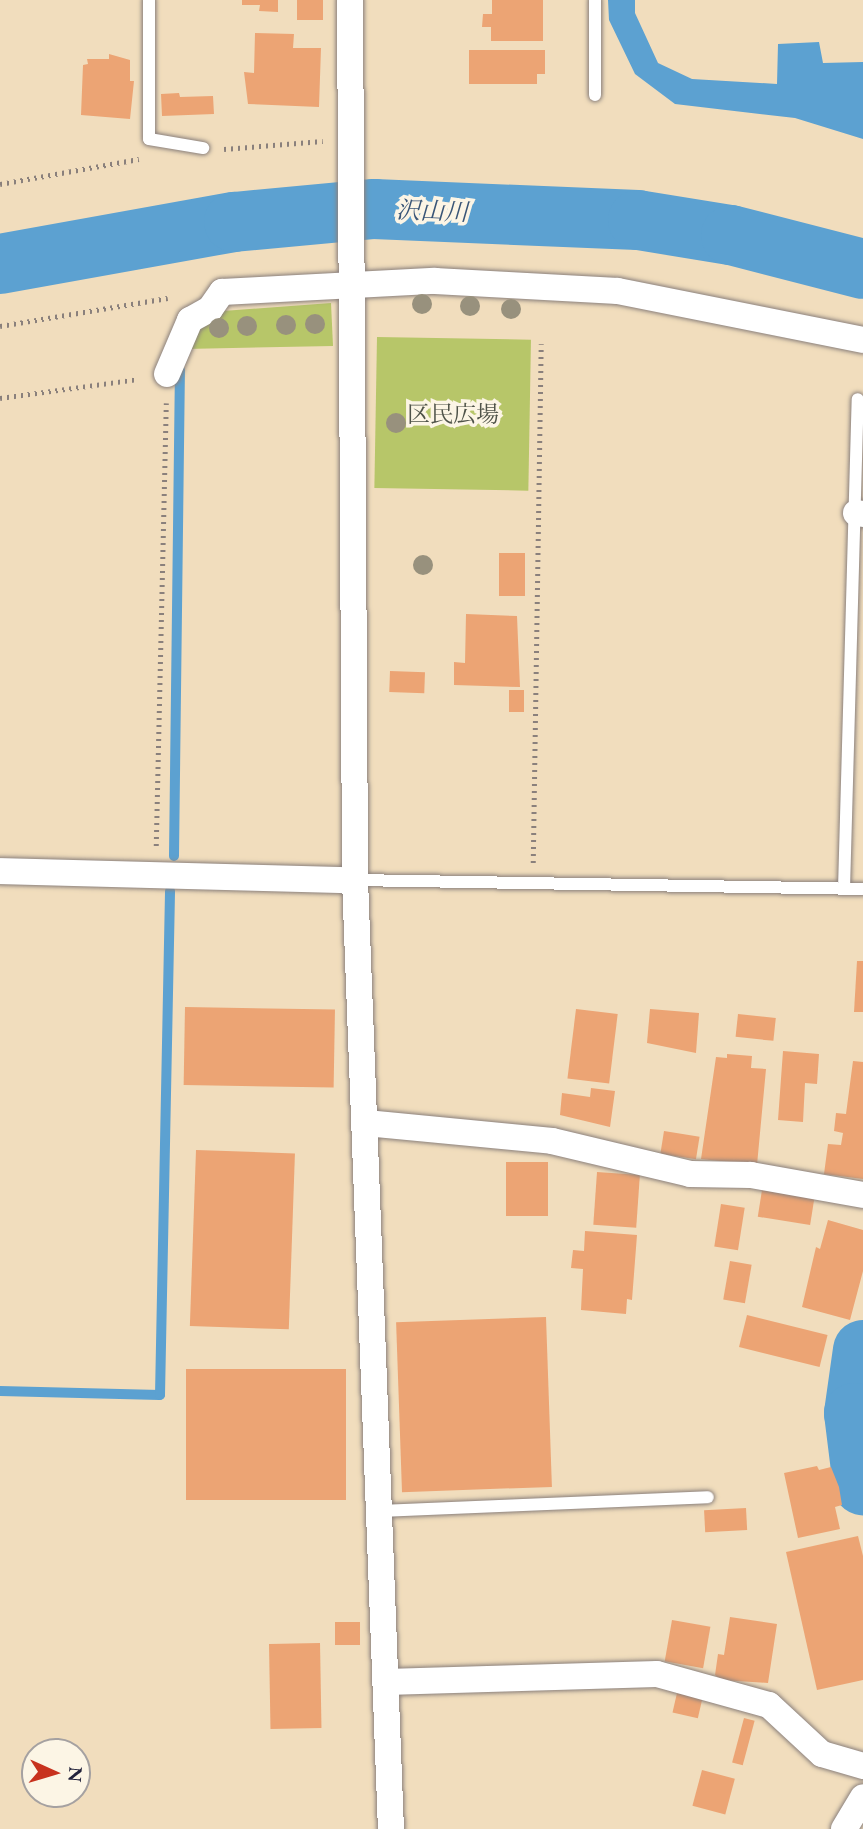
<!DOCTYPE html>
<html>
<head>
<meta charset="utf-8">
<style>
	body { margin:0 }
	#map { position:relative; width:863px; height:1829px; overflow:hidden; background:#f1ddbd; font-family:"EB Garamond","Noto Serif JP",serif }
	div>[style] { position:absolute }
	.green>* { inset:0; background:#b7c669; transform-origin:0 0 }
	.water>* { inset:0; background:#5ca1d1 }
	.stream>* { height:10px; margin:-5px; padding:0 5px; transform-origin:5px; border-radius:5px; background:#5ca1d1 }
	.river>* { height:60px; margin:-30px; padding:0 30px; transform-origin:30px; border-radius:30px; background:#5ca1d1 }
	.building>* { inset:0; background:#eca474; transform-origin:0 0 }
	.path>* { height:4.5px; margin-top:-2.25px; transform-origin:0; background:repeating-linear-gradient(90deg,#8a807c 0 2px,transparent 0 7px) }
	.roads { filter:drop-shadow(0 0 2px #8a807c) drop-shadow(0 0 2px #8a807c) }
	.service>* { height:12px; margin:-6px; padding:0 6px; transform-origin:6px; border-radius:6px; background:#fff }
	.minor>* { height:26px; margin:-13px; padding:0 13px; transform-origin:13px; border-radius:13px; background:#fff }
	.trees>* { width:20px; height:20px; margin:-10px; border-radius:50%; background:#98917d }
	span { translate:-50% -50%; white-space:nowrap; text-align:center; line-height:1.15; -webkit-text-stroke:7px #fcf5e5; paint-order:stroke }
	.park-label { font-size:23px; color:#4f5349 }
	.water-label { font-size:24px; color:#395577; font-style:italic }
	.north { position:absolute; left:21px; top:1738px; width:70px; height:70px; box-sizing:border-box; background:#fcf5e5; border:2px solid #a5a1a1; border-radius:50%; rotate:94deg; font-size:19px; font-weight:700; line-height:28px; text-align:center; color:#22223b }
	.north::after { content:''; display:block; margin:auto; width:24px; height:32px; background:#c8321e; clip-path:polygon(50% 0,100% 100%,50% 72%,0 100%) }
</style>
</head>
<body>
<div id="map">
	<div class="green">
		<i style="clip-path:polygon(331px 303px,333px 346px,185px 349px,195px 332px,223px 311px)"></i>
		<i style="left:377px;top:337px;width:154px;height:151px;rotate:1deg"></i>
	</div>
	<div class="water">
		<i style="clip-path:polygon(608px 0,635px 0,635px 13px,658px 63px,692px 79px,777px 84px,778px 44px,819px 42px,823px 63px,863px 62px,863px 139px,795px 118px,675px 104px,635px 74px,609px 20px)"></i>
	</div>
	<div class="stream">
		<i style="left:174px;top:856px;width:486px;rotate:-89.3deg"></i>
		<i style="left:0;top:1391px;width:160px;rotate:1.4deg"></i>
		<i style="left:160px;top:1395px;width:504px;rotate:-88.86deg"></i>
	</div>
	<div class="river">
		<i style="left:0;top:264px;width:238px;rotate:-10.2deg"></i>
		<i style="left:234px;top:222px;width:141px;rotate:-5.3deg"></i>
		<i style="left:374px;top:209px;width:264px;rotate:2.4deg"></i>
		<i style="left:638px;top:220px;width:94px;rotate:9.2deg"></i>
		<i style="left:731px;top:235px;width:136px;rotate:14.4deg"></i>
		<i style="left:863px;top:1350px;width:64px;rotate:98.1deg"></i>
		<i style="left:854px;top:1413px;width:73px;rotate:82.9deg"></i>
	</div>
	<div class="building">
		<i style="clip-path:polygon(242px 0,278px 0,278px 12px,259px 11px,260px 5px,242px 5px)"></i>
		<i style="left:297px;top:0;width:26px;height:20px"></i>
		<i style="clip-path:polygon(492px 0,543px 0,543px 41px,491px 41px,491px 27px,482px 27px,483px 14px,492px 14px)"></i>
		<i style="clip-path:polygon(255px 33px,294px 34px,293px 48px,321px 48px,319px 107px,248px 104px,244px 72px,254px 73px)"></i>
		<i style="clip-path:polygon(469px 50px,545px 50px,545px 74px,537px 74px,537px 84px,469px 84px)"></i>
		<i style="clip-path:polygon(109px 54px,130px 60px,130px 81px,134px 81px,130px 119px,81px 115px,83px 65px,88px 64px,87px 59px,109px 59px)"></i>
		<i style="clip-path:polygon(179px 93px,180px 97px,213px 96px,214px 114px,162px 116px,161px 94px)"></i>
		<i style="left:499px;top:553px;width:26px;height:43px"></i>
		<i style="clip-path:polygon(466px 614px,517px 616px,520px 687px,454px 685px,454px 662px,465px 663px)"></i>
		<i style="left:390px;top:671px;width:35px;height:21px;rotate:2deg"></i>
		<i style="left:509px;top:690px;width:15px;height:22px"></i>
		<i style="clip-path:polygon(857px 961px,863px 961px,863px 1012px,854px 1012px)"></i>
		<i style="left:185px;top:1007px;width:150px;height:78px;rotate:1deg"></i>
		<i style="left:576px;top:1009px;width:42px;height:70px;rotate:7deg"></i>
		<i style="clip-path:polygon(650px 1009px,699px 1013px,696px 1053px,647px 1043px)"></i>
		<i style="left:738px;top:1014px;width:38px;height:23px;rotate:6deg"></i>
		<i style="clip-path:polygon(783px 1051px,819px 1054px,817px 1084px,805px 1083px,803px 1122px,778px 1120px)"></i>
		<i style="clip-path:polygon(727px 1054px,752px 1056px,751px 1068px,766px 1069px,757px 1165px,701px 1159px,716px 1057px,727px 1058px)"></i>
		<i style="clip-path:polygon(853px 1061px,863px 1062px,863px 1179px,824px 1174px,828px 1144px,841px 1145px,843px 1133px,834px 1131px,836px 1113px,846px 1114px)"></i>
		<i style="clip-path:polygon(591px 1088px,615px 1091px,610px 1127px,560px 1115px,562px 1093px,590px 1097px)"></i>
		<i style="left:664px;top:1131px;width:36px;height:23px;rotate:9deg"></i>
		<i style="left:196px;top:1150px;width:99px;height:176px;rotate:2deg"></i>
		<i style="left:506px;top:1162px;width:42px;height:54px"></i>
		<i style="left:597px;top:1172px;width:43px;height:53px;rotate:4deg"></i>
		<i style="left:762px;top:1190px;width:53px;height:27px;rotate:9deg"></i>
		<i style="left:721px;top:1204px;width:24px;height:43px;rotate:9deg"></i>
		<i style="clip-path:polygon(828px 1220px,863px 1230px,863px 1271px,850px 1320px,802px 1307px,816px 1247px,820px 1249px)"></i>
		<i style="clip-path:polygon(585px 1231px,637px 1235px,632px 1300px,627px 1299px,626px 1314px,581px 1310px,583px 1269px,571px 1268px,573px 1250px,584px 1251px)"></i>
		<i style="left:730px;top:1261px;width:22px;height:39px;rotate:10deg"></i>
		<i style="left:747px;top:1315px;width:83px;height:33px;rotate:14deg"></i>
		<i style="left:546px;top:1317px;width:170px;height:150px;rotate:88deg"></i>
		<i style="left:186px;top:1369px;width:160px;height:131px"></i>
		<i style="clip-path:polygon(817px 1466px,819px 1470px,831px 1467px,839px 1487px,842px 1505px,835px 1507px,840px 1529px,798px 1538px,784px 1473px)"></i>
		<i style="left:746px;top:1508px;width:22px;height:42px;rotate:87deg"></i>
		<i style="clip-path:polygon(858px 1536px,863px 1556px,863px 1680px,817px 1690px,786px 1552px)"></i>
		<i style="clip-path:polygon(730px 1617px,777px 1624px,768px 1683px,721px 1680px,715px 1675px,718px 1654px,724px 1655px)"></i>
		<i style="left:672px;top:1620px;width:39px;height:42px;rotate:10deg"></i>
		<i style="left:335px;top:1622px;width:25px;height:23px"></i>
		<i style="left:320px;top:1643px;width:85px;height:51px;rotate:89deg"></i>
		<i style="left:677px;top:1693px;width:26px;height:20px;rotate:13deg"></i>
		<i style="left:744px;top:1718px;width:11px;height:46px;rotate:15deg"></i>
		<i style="left:702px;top:1770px;width:34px;height:37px;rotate:15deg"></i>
	</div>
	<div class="path">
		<i style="left:224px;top:149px;width:99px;rotate:-4.6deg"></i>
		<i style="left:0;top:184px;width:141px;rotate:-10.2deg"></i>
		<i style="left:0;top:326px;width:170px;rotate:-9.5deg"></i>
		<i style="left:0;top:398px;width:139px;rotate:-7.8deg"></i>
		<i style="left:156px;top:846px;width:443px;rotate:-88.7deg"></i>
		<i style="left:533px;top:863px;width:519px;rotate:-89.12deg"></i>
	</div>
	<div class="roads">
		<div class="service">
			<i style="left:149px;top:0;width:139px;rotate:90deg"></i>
			<i style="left:149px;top:139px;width:55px;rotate:9.5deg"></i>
			<i style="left:595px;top:0;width:95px;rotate:90deg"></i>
			<i style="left:355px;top:880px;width:508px;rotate:1.01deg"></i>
			<i style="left:844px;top:889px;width:490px;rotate:-88.4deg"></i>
			<i style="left:380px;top:1511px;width:328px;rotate:-2.4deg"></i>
		</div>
		<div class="minor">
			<i style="left:350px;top:0;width:880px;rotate:89.67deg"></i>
			<i style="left:355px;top:880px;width:950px;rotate:87.83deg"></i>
			<i style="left:167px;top:374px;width:59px;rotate:-66.9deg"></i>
			<i style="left:190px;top:320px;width:23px;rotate:-29deg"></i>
			<i style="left:210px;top:309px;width:21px;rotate:-55deg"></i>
			<i style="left:222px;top:292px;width:213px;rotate:-3deg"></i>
			<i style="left:435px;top:281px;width:183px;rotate:3.1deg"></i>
			<i style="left:618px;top:291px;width:250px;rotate:11.3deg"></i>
			<i style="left:856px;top:513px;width:7px;rotate:8deg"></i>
			<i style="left:0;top:871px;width:355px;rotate:1.5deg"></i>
			<i style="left:366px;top:1123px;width:187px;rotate:5.5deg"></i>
			<i style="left:552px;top:1141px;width:142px;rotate:13.4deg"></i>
			<i style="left:690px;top:1174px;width:61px;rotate:0.9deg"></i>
			<i style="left:751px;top:1175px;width:114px;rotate:10.1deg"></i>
			<i style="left:386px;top:1682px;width:271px;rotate:-1.7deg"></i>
			<i style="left:657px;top:1674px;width:116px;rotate:15.5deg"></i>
			<i style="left:769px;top:1705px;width:72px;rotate:42.8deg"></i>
			<i style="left:822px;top:1754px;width:43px;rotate:16.3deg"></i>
			<i style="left:844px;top:1829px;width:37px;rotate:-59deg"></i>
		</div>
	</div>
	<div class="trees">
		<i style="left:422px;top:304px"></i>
		<i style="left:470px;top:306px"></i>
		<i style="left:511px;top:309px"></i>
		<i style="left:315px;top:324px"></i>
		<i style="left:286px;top:325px"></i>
		<i style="left:247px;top:326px"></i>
		<i style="left:219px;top:328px"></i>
		<i style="left:396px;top:423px"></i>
		<i style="left:423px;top:565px"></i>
	</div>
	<div class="park-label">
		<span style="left:453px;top:414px">区民広場</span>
	</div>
	<div class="water-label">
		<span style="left:432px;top:211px;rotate:2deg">沢山川</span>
	</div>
	<div class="north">N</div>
</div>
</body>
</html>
